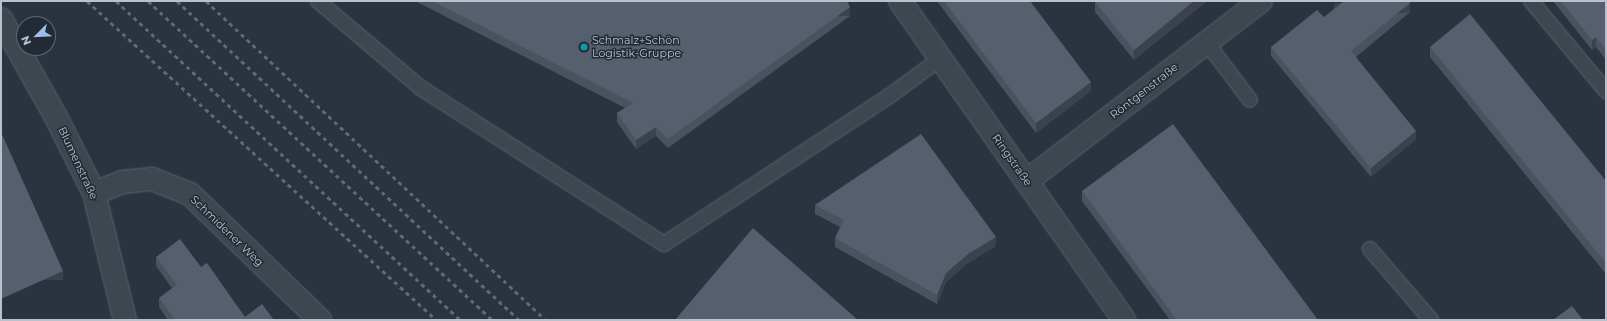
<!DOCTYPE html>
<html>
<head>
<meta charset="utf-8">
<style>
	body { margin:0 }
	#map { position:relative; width:1607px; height:321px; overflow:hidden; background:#2a3440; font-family:Montserrat,sans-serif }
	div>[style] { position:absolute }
	.roads { filter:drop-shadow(0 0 1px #5b646d) drop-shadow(0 0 1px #5b646d) }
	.lane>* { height:14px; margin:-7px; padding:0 7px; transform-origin:7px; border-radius:7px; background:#3e4650 }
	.street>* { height:22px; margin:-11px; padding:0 11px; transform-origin:11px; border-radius:11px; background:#3e4650 }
	.rail>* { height:3px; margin-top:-1.5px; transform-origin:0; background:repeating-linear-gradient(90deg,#606a77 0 4px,transparent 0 8px) }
	.wall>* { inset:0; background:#49525e }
	.shaded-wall>* { inset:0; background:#3c424c; transform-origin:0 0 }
	.building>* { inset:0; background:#555f6d }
	.dots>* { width:11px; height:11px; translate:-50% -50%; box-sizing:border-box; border:2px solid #222b35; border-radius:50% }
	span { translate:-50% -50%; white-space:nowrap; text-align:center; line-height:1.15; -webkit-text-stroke:3px #222b35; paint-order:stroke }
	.poi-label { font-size:11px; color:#bac1ca }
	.left { translate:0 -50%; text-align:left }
	.street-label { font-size:11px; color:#bac1ca }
	.frame { position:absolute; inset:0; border:2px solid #bac1ca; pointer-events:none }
	.north { position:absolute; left:16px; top:16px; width:40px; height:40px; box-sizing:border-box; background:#222b35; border:1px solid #5f6771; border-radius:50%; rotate:246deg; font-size:11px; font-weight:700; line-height:16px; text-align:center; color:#bac1ca }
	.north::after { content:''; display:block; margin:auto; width:14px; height:18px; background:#9cbdee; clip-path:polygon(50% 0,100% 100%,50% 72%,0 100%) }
</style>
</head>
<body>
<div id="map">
	<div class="roads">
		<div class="lane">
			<i style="left:318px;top:1px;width:135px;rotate:40.2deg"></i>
			<i style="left:421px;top:88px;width:289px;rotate:32.7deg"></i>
			<i style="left:664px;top:244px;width:268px;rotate:-33.3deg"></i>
			<i style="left:888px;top:97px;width:64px;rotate:-36.2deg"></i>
			<i style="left:1531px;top:1px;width:117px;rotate:50.2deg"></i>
			<i style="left:1207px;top:43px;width:71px;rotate:53deg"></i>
			<i style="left:1370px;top:249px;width:94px;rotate:49.3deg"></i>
		</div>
		<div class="street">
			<i style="left:900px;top:1px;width:390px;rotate:54.9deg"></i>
			<i style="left:1px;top:19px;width:112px;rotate:60.7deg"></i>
			<i style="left:56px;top:117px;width:85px;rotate:63.4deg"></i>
			<i style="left:94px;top:193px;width:131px;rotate:76.3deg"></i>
			<i style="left:1027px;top:181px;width:295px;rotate:-37.6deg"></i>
			<i style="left:94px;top:193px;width:30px;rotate:-21deg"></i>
			<i style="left:122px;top:182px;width:30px;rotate:-6deg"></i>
			<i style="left:152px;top:179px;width:41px;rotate:21.5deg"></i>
			<i style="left:190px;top:194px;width:181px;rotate:44.1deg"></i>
		</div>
	</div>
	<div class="rail">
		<i style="left:87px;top:1px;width:473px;rotate:42.4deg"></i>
		<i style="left:116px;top:1px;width:470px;rotate:42.8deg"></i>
		<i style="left:148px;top:1px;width:470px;rotate:42.8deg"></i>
		<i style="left:177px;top:1px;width:468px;rotate:43deg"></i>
		<i style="left:206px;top:1px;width:466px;rotate:43.2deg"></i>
	</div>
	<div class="wall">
		<i style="clip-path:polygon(415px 1px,847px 1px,850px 16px,668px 148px,656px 136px,636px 149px,617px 122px,617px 113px,625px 108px)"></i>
		<i style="clip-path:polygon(937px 1px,1030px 1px,1091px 91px,1036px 133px)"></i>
		<i style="clip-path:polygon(1096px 1px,1207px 1px,1134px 60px,1095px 12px,1095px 2px)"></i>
		<i style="clip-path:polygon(1553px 1px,1606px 1px,1606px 60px,1596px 47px,1592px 50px)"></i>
		<i style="clip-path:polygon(1410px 12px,1356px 57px,1416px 139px,1371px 177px,1271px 56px,1271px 47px,1324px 17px)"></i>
		<i style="clip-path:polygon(1430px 47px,1606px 181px,1606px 274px,1430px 57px)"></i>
		<i style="clip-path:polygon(1082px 191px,1318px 320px,1170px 320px,1082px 201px)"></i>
		<i style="clip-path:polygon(815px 205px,996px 246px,968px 263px,946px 282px,937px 304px,835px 247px,835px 238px,840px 227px,815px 214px)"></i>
		<i style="clip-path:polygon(156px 257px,201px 267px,245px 317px,274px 320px,168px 320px,159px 307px,159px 298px,172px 288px,156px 266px)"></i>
	</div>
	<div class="shaded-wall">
		<i style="clip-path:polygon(1194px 1px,1207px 1px,1134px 60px,1134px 50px)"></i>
		<i style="left:1410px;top:3px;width:9px;height:76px;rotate:90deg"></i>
		<i style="left:850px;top:7px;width:9px;height:225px;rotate:90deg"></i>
		<i style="clip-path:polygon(1596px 37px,1596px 47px,1592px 50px,1592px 40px)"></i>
		<i style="clip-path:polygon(1091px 82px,1091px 91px,1036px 133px,1036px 123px)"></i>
		<i style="clip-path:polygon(656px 127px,656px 136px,636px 149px,636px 140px)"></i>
		<i style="clip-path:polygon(1416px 131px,1416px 139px,1371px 177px,1371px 168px)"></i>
		<i style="clip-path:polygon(996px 237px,996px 246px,968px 263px,946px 282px,937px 304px,937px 295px,946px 273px,968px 254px)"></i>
		<i style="left:63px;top:271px;width:9px;height:68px;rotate:90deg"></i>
	</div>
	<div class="building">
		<i style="clip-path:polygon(432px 1px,847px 1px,850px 7px,668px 139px,656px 127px,636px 140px,617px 113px,633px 103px)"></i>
		<i style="clip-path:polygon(944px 1px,1030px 1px,1091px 82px,1036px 123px)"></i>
		<i style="clip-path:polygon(1096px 1px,1194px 1px,1134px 50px,1095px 2px)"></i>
		<i style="clip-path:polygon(1344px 1px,1409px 1px,1410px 3px,1351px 51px,1416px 131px,1371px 168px,1271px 47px,1317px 10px,1324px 17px)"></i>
		<i style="clip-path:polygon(1561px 1px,1606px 1px,1606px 50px,1596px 37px,1592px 40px)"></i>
		<i style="clip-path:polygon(1470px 14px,1606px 181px,1606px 263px,1430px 47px)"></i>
		<i style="clip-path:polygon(1173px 124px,1318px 320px,1177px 320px,1082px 191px)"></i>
		<i style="clip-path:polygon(1px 132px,63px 271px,1px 299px)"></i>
		<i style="clip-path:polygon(921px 134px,996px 237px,968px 254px,946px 273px,937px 295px,835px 238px,844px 220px,815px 205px)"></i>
		<i style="clip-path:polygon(753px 228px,858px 320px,675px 320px)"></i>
		<i style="clip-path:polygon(180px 239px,201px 267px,207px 263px,245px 317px,262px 304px,274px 320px,175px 320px,159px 298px,177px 285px,156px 257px)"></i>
		<i style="clip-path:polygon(1572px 306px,1583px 320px,1553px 320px)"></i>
	</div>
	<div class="dots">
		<i style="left:584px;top:47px;background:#0f9aa8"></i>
	</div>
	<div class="poi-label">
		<span class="left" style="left:592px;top:47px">Schmalz+Schön<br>Logistik-Gruppe</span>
	</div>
	<div class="street-label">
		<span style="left:1144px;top:91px;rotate:-38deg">Röntgenstraße</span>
		<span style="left:1012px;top:160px;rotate:55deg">Ringstraße</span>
		<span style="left:78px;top:163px;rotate:65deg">Blumenstraße</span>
		<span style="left:227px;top:231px;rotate:44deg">Schmidener Weg</span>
	</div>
	<div class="frame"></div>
	<div class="north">N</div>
</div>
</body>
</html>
